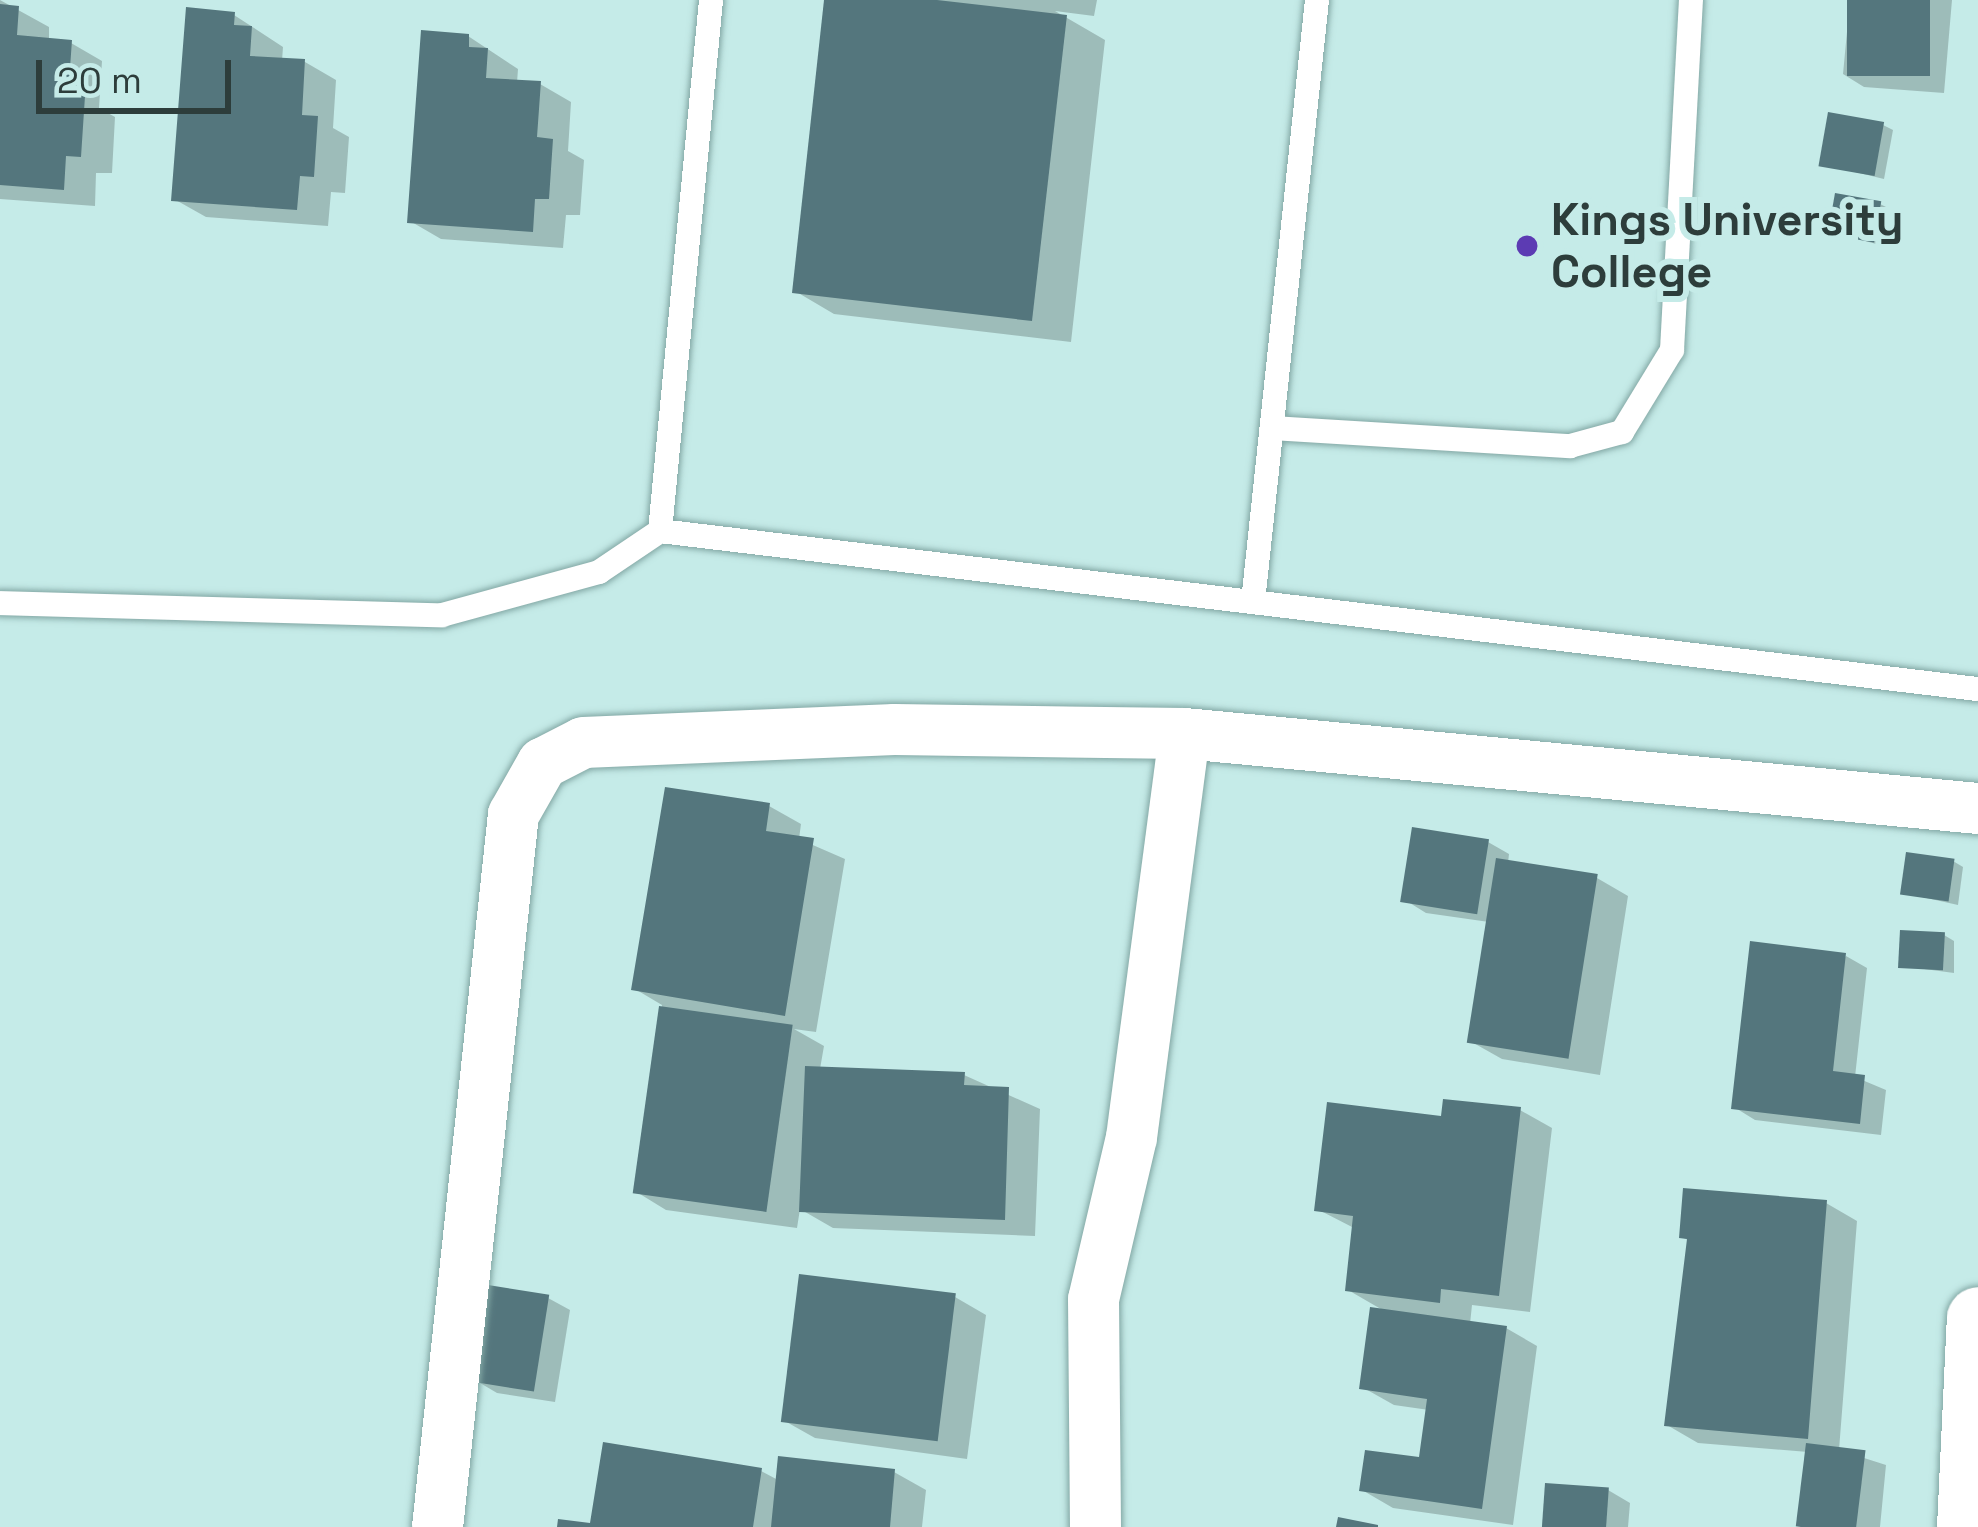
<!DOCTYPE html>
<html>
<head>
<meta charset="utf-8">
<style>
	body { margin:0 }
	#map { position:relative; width:1978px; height:1527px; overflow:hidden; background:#c5ebe8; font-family:"Space Grotesk",sans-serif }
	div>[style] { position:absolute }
	.shadow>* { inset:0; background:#0003 }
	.building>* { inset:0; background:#54767d; transform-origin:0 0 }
	.roads { filter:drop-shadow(0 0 3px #82a7a4) drop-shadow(0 0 3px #82a7a4) }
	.service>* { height:24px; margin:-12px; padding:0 12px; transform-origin:12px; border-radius:12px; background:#fff }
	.minor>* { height:51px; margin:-25.5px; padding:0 25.5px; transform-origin:25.5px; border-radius:25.5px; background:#fff }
	.tertiary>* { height:63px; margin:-31.5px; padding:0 31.5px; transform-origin:31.5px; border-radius:31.5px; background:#fff }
	.dots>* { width:33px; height:33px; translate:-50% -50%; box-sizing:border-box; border:6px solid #c5ebe8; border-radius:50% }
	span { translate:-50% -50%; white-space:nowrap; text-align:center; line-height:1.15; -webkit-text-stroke:12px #c5ebe8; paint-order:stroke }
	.poi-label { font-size:45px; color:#2d3d3b; font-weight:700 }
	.left { translate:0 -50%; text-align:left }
	.scale { position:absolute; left:36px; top:60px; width:195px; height:54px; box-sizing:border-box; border:6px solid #2d3d3b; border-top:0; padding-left:15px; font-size:36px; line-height:42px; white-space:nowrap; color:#2d3d3b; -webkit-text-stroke:9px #c5ebe8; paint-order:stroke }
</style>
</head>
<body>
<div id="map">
	<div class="shadow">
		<i style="clip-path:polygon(0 0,49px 27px,49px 41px,71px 43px,102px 61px,99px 108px,115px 117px,112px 173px,96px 173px,95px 206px,0 199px)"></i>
		<i style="clip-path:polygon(827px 0,1097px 0,1094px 16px,1055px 11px,1105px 40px,1071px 342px,834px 314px,795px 291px)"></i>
		<i style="clip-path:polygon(1850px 0,1952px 0,1944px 93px,1864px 87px,1843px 74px)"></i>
		<i style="clip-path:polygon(234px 15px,283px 47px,282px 61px,305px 62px,336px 80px,333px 128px,349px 137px,345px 193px,331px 192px,328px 226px,206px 217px,174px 199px)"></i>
		<i style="clip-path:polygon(468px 36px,518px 69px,517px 83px,540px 84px,571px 102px,568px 151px,584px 160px,580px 215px,566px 215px,563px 248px,441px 239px,410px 221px)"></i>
		<i style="clip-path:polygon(1883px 125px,1893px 130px,1884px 179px,1822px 164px)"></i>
		<i style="clip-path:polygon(1880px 204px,1890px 209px,1884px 246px,1831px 232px)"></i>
		<i style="clip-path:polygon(769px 806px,801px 824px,799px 839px,845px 859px,816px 1032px,794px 1029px,824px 1046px,820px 1069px,964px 1075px,1040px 1109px,1035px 1236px,833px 1228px,800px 1209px,797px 1228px,666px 1210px,635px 1191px,662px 1005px,635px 989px)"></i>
		<i style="clip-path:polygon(1488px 842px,1509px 854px,1508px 863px,1597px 878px,1628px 896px,1600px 1075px,1502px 1059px,1470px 1041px,1489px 922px,1426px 913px,1405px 900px)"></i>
		<i style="clip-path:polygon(1953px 861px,1963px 867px,1958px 905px,1904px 893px)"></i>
		<i style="clip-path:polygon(1944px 935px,1954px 941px,1954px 973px,1902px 966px)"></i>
		<i style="clip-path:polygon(1846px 956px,1867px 968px,1855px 1077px,1886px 1090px,1881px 1135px,1755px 1120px,1734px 1107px)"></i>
		<i style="clip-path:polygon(1520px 1110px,1552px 1128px,1530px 1312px,1472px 1305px,1470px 1324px,1506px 1328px,1537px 1346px,1513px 1525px,1393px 1508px,1362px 1490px,1422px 1461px,1429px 1410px,1394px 1405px,1362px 1387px,1386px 1312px,1348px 1290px,1354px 1228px,1317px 1209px,1444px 1119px)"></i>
		<i style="clip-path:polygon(1826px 1203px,1857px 1221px,1839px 1450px,1886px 1465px,1880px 1527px,1803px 1527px,1808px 1452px,1698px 1443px,1667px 1425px,1690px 1241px,1682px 1237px)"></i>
		<i style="clip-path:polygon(955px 1297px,986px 1315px,967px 1459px,815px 1438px,783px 1420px)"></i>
		<i style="clip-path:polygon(548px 1298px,570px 1310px,555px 1402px,497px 1393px,475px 1380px)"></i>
		<i style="clip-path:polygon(761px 1471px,778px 1480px,894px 1472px,926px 1490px,922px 1527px,560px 1527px,592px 1527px)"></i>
		<i style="clip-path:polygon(1608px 1490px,1630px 1503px,1628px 1527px,1544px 1527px)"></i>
	</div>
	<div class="building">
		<i style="clip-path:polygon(824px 0,937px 0,1067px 15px,1032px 321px,792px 293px)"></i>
		<i style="left:1847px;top:0;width:83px;height:76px"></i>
		<i style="clip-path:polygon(0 4px,19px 6px,17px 35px,72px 40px,68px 96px,85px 96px,81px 157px,66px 156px,64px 190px,0 185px)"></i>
		<i style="clip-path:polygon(186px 7px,235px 12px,234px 25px,252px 26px,250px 56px,305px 59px,302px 115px,318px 116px,314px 177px,300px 176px,297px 210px,171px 201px)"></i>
		<i style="clip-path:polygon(421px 30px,469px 34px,469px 47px,488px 48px,486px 78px,541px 81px,537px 137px,553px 139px,549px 199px,535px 199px,533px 232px,407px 223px)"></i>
		<i style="left:1828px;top:112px;width:57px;height:55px;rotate:10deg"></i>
		<i style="left:1835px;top:193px;width:47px;height:42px;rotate:10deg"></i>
		<i style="clip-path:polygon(665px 787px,770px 803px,766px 831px,814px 838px,785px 1016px,631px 990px)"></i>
		<i style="left:1412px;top:827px;width:78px;height:76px;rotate:9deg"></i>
		<i style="left:1906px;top:852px;width:49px;height:43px;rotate:8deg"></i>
		<i style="left:1496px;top:858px;width:103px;height:187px;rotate:9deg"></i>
		<i style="left:1900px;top:930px;width:45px;height:38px;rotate:3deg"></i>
		<i style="clip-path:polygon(1750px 941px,1846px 953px,1833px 1071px,1865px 1075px,1860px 1124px,1731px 1109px)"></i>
		<i style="left:659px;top:1006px;width:135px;height:189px;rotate:8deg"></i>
		<i style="clip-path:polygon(805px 1066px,965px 1072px,964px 1085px,1009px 1087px,1005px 1220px,799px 1212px)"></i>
		<i style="clip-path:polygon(1443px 1099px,1521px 1107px,1499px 1296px,1441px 1289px,1440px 1303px,1345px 1291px,1353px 1216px,1314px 1211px,1327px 1102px,1441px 1116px)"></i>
		<i style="clip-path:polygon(1683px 1188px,1827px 1200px,1808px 1439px,1664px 1426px,1687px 1239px,1679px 1238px)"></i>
		<i style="left:799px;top:1274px;width:158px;height:149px;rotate:7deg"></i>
		<i style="left:488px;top:1285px;width:62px;height:98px;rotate:9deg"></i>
		<i style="clip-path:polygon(1370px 1307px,1507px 1326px,1482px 1509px,1359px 1491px,1365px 1450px,1419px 1457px,1427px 1399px,1359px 1389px)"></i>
		<i style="clip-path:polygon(603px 1442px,762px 1468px,753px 1527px,557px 1527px,558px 1519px,590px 1523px)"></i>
		<i style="left:1806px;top:1443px;width:60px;height:84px;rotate:7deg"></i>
		<i style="clip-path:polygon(778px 1456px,895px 1469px,890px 1527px,771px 1527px)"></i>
		<i style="left:1545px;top:1483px;width:64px;height:44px;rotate:4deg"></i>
		<i style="clip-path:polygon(1338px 1517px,1378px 1525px,1378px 1527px,1336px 1527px)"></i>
	</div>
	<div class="roads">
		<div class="service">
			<i style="left:1272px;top:428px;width:299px;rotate:3.5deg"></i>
			<i style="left:1570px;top:446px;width:54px;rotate:-15.1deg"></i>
			<i style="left:1622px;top:432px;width:96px;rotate:-58.6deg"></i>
			<i style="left:1672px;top:350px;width:351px;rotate:-86.9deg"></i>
			<i style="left:660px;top:531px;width:533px;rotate:-84.51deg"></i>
			<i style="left:1253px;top:602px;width:605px;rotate:-83.93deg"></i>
			<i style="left:0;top:603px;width:442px;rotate:1.6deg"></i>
			<i style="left:442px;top:615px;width:163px;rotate:-15.3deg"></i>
			<i style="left:599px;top:572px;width:73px;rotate:-33.9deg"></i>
			<i style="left:660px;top:531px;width:1327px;rotate:6.84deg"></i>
		</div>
		<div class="minor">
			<i style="left:437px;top:1527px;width:717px;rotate:-83.92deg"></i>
			<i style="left:513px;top:814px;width:59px;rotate:-60.4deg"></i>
			<i style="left:542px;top:763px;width:46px;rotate:-27.1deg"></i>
			<i style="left:583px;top:742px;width:311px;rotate:-2.4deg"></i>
			<i style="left:894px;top:729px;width:290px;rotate:0.8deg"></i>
			<i style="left:1184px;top:733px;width:798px;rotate:5.4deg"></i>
			<i style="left:1095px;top:1527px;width:228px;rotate:-90.5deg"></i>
			<i style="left:1093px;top:1299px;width:166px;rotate:-76.8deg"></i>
			<i style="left:1131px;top:1137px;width:407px;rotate:-82.5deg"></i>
		</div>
		<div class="tertiary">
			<i style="left:1968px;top:1527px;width:209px;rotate:-87.3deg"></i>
		</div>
	</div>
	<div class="dots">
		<i style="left:1527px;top:246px;background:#5c3bb3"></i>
	</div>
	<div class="poi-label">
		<span class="left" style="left:1551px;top:246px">Kings University<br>College</span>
	</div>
	<div class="scale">20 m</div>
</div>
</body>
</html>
